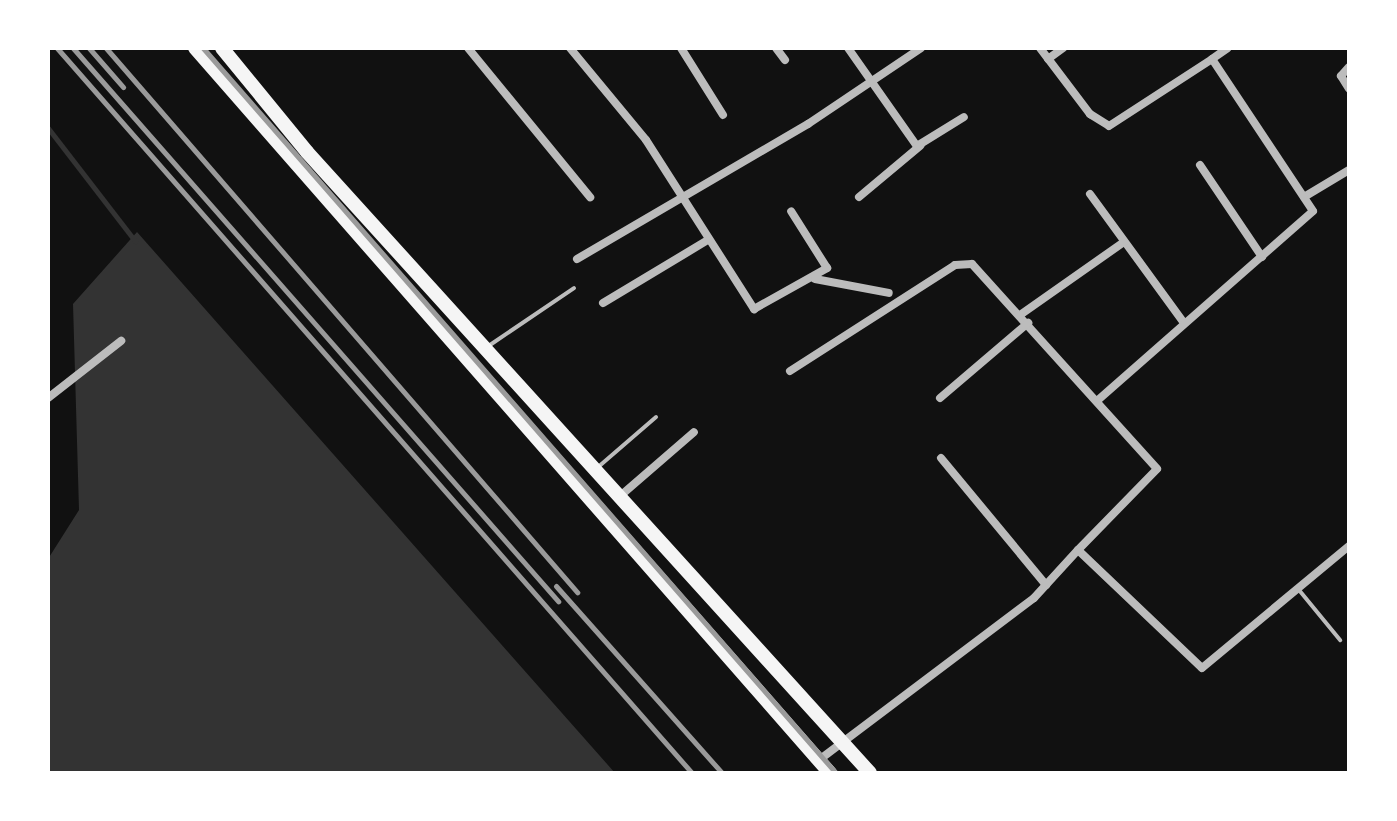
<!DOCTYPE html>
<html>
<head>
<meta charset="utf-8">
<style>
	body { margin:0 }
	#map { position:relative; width:1397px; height:821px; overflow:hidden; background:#111; font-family:"Varela Round",sans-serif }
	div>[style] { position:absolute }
	.water>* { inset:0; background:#333 }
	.stream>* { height:5px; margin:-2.5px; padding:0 2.5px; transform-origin:2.5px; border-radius:2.5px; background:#333 }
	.service>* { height:4px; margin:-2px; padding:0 2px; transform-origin:2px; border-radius:2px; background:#bcbcbc }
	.minor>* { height:8px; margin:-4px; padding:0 4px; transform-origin:4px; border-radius:4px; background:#bcbcbc }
	.trunk>* { height:14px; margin:-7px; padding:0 7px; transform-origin:7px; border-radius:7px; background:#f5f5f5 }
	.rail>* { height:5px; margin:-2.5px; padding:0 2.5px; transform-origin:2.5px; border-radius:2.5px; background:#9a9a9a }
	span { translate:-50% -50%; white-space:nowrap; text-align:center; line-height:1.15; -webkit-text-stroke:7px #fff; paint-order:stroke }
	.frame { position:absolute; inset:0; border:50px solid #fff; pointer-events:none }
</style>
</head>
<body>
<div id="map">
	<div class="water">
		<i style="clip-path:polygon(137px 232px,615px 773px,48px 773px,48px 559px,79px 510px,73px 304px)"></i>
	</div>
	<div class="stream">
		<i style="left:48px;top:128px;width:143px;rotate:52.4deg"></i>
	</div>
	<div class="service">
		<i style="left:487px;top:347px;width:105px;rotate:-34.1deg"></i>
		<i style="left:597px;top:468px;width:78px;rotate:-40.8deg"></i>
		<i style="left:1299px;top:590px;width:65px;rotate:50.6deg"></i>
	</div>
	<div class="minor">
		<i style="left:468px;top:48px;width:193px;rotate:50.7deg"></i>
		<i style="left:570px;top:48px;width:119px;rotate:50.4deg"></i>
		<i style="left:646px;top:140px;width:201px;rotate:57.4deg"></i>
		<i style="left:754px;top:309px;width:84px;rotate:-29.3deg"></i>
		<i style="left:827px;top:268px;width:67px;rotate:-122.3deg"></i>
		<i style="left:681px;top:48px;width:79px;rotate:57.9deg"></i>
		<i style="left:776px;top:48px;width:15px;rotate:53deg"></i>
		<i style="left:848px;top:48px;width:120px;rotate:54.9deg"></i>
		<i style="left:917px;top:146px;width:55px;rotate:-31.7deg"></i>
		<i style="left:1040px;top:48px;width:83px;rotate:52.9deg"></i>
		<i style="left:1090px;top:114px;width:22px;rotate:32deg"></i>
		<i style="left:1109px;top:126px;width:123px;rotate:-33deg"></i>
		<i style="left:1048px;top:59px;width:19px;rotate:-36deg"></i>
		<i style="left:1349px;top:67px;width:12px;rotate:132deg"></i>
		<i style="left:1341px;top:76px;width:15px;rotate:58deg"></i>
		<i style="left:1200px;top:165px;width:111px;rotate:56deg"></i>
		<i style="left:1090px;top:194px;width:160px;rotate:53.9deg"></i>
		<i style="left:859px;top:197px;width:80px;rotate:-39.9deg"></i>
		<i style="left:1304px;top:197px;width:52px;rotate:-31deg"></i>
		<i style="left:577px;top:259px;width:268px;rotate:-30.3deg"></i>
		<i style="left:808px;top:124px;width:136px;rotate:-33.9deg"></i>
		<i style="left:815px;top:279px;width:75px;rotate:10.7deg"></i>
		<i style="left:603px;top:303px;width:120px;rotate:-31deg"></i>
		<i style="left:1020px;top:315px;width:127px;rotate:-35.1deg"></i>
		<i style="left:790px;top:371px;width:196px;rotate:-32.7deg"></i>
		<i style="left:955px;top:265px;width:17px;rotate:-3deg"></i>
		<i style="left:972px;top:264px;width:276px;rotate:47.9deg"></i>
		<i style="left:1157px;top:469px;width:113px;rotate:134.3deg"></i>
		<i style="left:48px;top:398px;width:93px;rotate:-38deg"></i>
		<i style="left:940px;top:398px;width:116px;rotate:-40.4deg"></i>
		<i style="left:1098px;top:400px;width:286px;rotate:-41.3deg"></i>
		<i style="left:1313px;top:211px;width:182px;rotate:-123.6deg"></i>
		<i style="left:1212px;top:59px;width:19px;rotate:-35deg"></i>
		<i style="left:941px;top:458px;width:165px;rotate:50.4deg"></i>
		<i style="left:619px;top:497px;width:99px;rotate:-40.9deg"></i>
		<i style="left:819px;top:760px;width:269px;rotate:-37deg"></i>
		<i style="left:1034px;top:598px;width:65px;rotate:-47.5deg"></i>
		<i style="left:1078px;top:550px;width:171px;rotate:43.6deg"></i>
		<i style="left:1202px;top:668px;width:191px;rotate:-39.7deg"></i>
	</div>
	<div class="trunk">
		<i style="left:195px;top:48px;width:964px;rotate:48.79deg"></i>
		<i style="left:222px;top:48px;width:134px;rotate:50.7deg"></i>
		<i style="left:307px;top:152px;width:838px;rotate:47.8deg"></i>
	</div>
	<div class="rail">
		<i style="left:57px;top:48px;width:964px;rotate:48.79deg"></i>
		<i style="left:73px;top:48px;width:736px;rotate:48.75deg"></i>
		<i style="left:89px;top:48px;width:52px;rotate:48.9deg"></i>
		<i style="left:106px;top:48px;width:720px;rotate:49.11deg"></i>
		<i style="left:203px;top:48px;width:962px;rotate:48.88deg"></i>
		<i style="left:556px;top:586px;width:250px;rotate:48.4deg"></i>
	</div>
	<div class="frame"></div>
</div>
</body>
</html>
